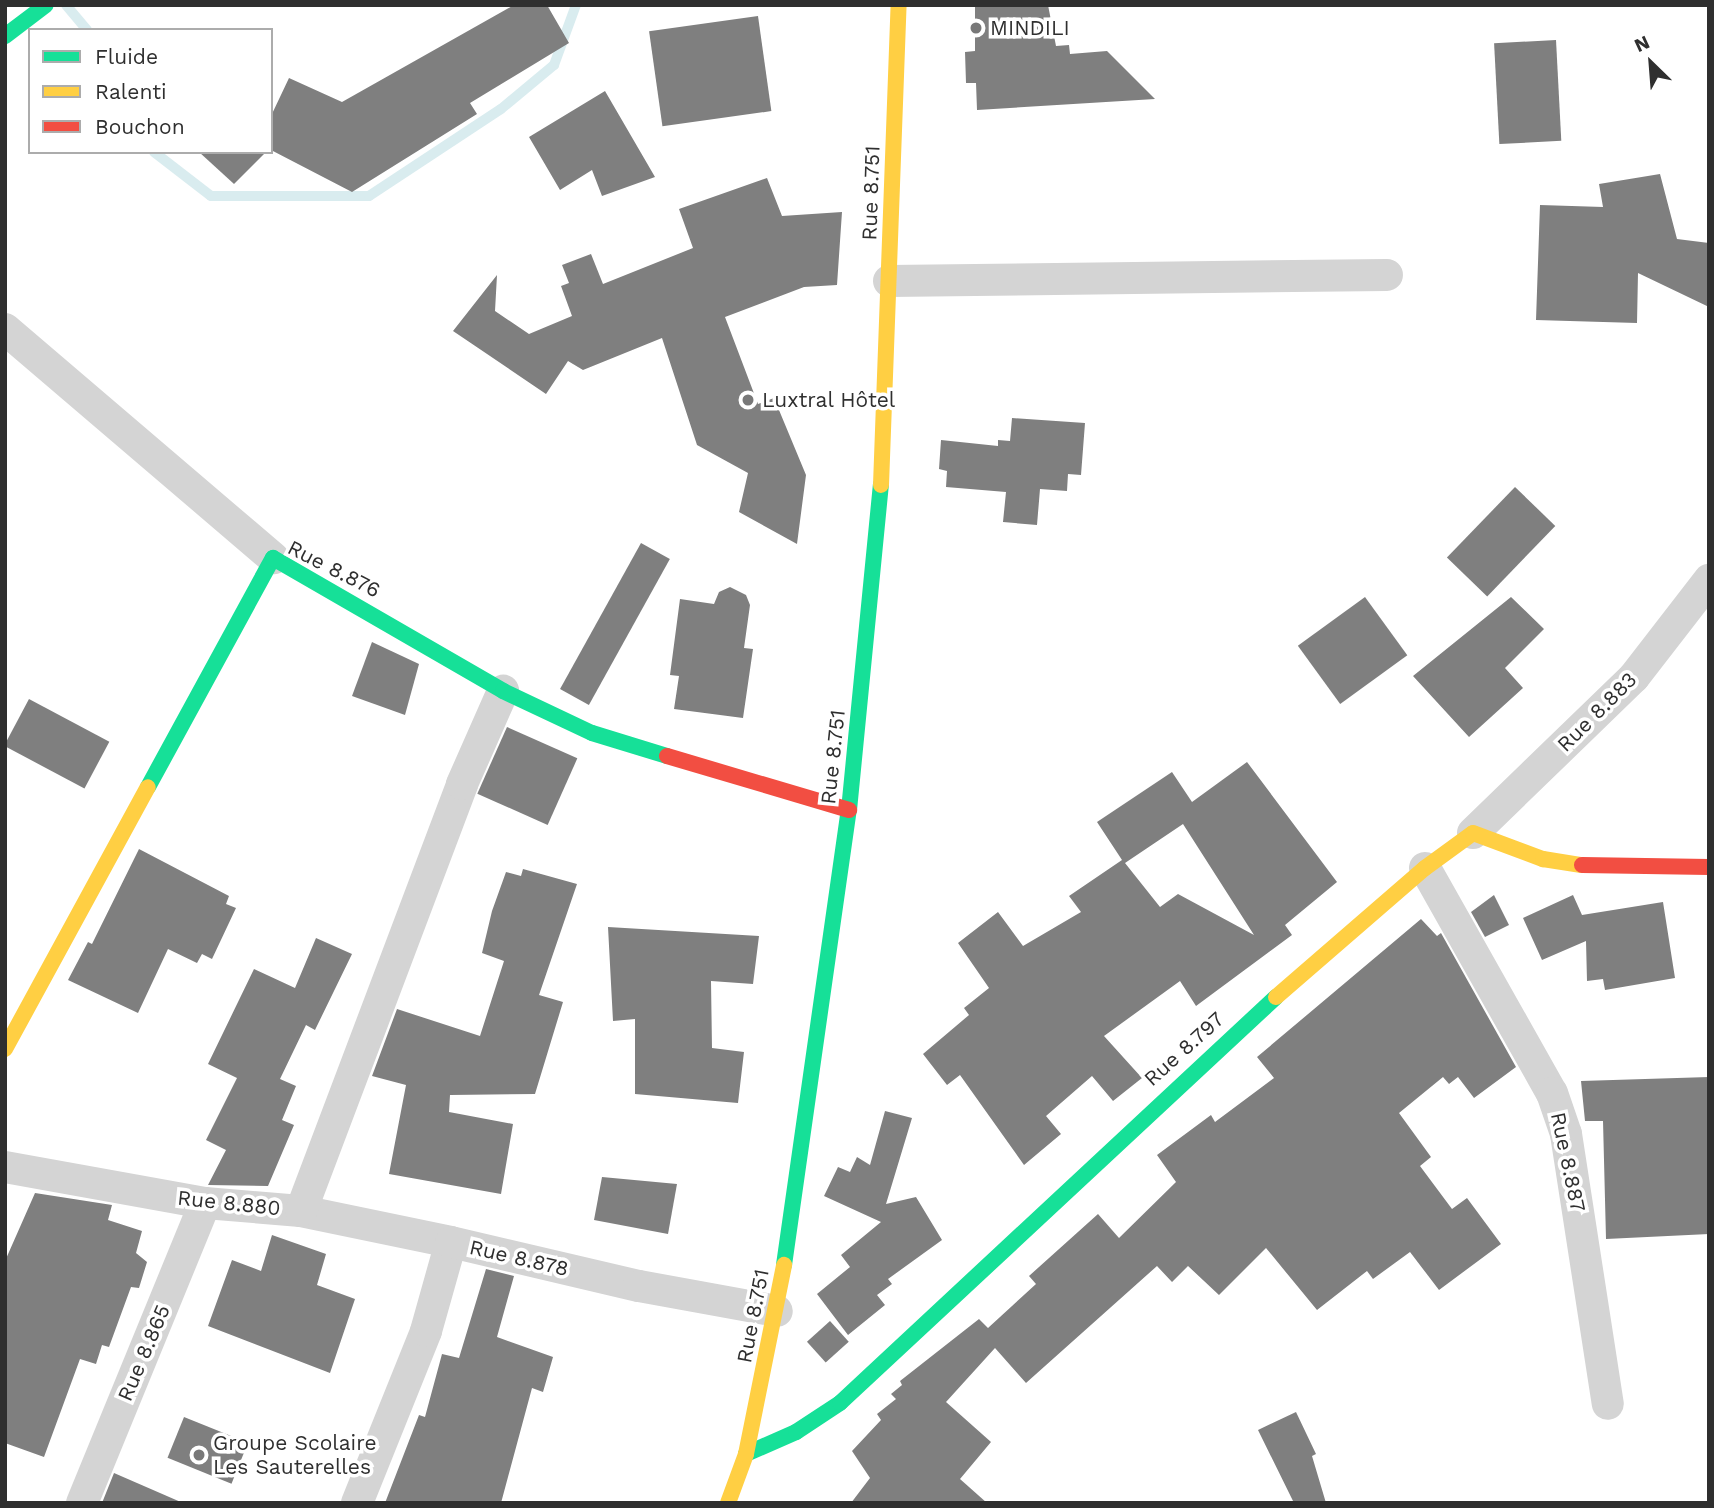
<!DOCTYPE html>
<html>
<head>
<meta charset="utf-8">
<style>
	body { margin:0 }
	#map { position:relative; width:1714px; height:1508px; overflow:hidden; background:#fff; font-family:"Work Sans",sans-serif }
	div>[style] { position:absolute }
	.stream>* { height:10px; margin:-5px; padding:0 5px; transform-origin:5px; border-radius:5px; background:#d9ecef }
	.building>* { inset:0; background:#7f7f7f; transform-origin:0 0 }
	.street>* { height:32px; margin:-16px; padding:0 16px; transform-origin:16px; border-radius:16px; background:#d4d4d4 }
	.fast>* { height:16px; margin:-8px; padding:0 8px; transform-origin:8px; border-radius:8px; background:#16e098 }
	.slow>* { height:16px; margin:-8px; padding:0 8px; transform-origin:8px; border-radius:8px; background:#ffcf43 }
	.jam>* { height:16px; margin:-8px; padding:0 8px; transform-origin:8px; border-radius:8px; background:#f24e42 }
	.dots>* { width:19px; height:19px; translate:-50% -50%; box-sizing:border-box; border:4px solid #fff; border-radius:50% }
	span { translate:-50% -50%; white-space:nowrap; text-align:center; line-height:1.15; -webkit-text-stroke:7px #fff; paint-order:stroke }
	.poi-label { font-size:21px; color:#2f2f2f }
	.left { translate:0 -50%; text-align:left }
	.street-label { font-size:21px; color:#2f2f2f }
	.frame { position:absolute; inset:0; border:7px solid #2f2f2f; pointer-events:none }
	.legend { position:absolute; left:28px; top:28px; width:245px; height:126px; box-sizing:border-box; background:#fff; border:2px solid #acacac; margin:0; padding:9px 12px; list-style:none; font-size:21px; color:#2f2f2f }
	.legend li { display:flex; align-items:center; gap:14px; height:35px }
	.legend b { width:35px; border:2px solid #acacac }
	.north { position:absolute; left:1616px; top:28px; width:70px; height:70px; -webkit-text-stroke:5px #fff; paint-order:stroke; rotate:335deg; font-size:19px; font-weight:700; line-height:28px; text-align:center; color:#2f2f2f }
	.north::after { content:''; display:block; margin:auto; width:24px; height:32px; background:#2f2f2f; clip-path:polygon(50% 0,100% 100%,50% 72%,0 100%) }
</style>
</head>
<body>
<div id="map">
	<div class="stream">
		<i style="left:66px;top:5px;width:33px;rotate:50deg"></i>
		<i style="left:154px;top:152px;width:72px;rotate:37.7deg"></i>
		<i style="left:211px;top:196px;width:158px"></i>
		<i style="left:369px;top:196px;width:158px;rotate:-33.4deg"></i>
		<i style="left:501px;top:109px;width:69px;rotate:-39.7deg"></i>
		<i style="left:554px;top:65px;width:64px;rotate:-69.9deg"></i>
	</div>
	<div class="building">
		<i style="clip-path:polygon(514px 5px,547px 5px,569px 43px,470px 103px,477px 114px,352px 192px,271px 150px,271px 116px,289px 78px,342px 102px)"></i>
		<i style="clip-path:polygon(975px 5px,1048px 5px,1056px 46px,1069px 45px,1070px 54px,1107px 51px,1155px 99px,977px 110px,976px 83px,966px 83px,965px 52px,975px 51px)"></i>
		<i style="left:758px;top:16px;width:96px;height:110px;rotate:82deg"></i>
		<i style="left:1556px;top:40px;width:101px;height:62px;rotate:87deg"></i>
		<i style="clip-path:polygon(605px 91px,655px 177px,602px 196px,592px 170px,560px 190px,529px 137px)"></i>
		<i style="clip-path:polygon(199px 152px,266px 152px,234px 184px)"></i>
		<i style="clip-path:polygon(1660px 174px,1677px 239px,1709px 243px,1709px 307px,1638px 273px,1637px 323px,1536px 320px,1540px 205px,1603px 207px,1599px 184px)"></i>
		<i style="clip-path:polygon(767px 178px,782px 216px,842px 212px,837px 285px,804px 287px,725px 317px,758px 404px,774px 398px,806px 475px,797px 544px,739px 512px,748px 473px,697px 445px,662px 338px,583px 370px,568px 361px,546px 394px,453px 331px,497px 275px,495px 311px,529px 334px,572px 316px,561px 286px,569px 283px,562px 265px,591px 254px,603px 284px,693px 248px,679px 209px)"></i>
		<i style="clip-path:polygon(1012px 418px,1085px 423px,1081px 475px,1068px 474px,1067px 491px,1040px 489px,1037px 525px,1003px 522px,1006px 492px,946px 487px,947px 471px,939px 469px,941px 440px,998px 446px,998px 440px,1010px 441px)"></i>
		<i style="left:1515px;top:487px;width:56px;height:98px;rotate:44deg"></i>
		<i style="left:641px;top:543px;width:33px;height:167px;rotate:29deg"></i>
		<i style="clip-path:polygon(730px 587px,746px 595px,750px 605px,744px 648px,753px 649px,743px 718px,674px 709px,679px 676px,670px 675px,680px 599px,714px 604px,719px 592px)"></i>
		<i style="left:1365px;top:597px;width:72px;height:83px;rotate:54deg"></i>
		<i style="clip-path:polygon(1511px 597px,1544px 629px,1505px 668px,1523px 688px,1469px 737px,1413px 676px)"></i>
		<i style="clip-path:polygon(372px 642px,419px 664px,405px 715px,352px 696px)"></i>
		<i style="left:29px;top:699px;width:91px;height:53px;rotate:28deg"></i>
		<i style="left:507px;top:727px;width:77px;height:73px;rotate:24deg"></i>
		<i style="clip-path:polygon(evenodd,1247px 762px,1337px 882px,1285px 925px,1292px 935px,1196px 1006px,1180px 981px,1104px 1036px,1142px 1078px,1113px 1101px,1092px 1076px,1046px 1116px,1061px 1134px,1024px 1165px,960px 1075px,947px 1085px,923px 1054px,969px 1015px,964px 1008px,989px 988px,958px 943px,998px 912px,1023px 946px,1081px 912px,1069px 896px,1122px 860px,1097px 822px,1172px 772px,1192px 802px,1247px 762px,1183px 824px,1254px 935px,1178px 894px,1160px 907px,1125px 863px,1183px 824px)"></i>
		<i style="clip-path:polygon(139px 849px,229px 896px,226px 904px,236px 908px,212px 959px,202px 954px,197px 963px,168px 949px,138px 1013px,68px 980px,88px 942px,92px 944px)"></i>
		<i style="clip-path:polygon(523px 869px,577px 884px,539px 995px,563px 1002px,535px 1094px,450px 1095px,449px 1112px,513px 1124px,501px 1194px,389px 1174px,406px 1085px,372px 1076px,397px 1009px,480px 1036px,504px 961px,482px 953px,492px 911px,506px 872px,521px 876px)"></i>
		<i style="clip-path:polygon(1494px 895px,1509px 925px,1485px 937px,1471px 912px)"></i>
		<i style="clip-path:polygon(1573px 895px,1582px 915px,1663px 902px,1675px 978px,1605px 990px,1603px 979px,1587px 981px,1586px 941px,1542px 960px,1523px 918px)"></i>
		<i style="clip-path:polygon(1421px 919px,1437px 936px,1441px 933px,1516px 1067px,1474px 1098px,1458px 1077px,1449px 1084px,1443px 1077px,1399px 1113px,1431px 1157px,1420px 1166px,1452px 1209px,1467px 1198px,1501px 1244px,1439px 1290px,1410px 1252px,1373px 1279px,1367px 1271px,1317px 1310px,1266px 1248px,1219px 1295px,1188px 1266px,1172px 1282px,1157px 1266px,1026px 1383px,995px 1348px,946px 1402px,991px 1442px,960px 1479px,987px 1503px,851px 1503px,870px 1478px,852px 1451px,881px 1420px,877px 1414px,896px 1399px,891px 1394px,902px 1385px,900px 1381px,979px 1319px,988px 1328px,1036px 1284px,1029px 1276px,1098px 1214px,1119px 1238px,1176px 1182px,1157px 1155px,1211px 1115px,1215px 1122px,1274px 1078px,1257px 1057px)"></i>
		<i style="clip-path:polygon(608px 927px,759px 936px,753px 984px,711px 981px,712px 1048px,744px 1052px,738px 1103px,635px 1094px,635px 1019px,613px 1021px)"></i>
		<i style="clip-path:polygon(316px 938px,352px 954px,315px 1030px,306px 1025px,280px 1079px,296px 1086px,282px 1120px,294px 1125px,268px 1186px,208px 1185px,226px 1150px,206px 1140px,237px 1078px,208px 1064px,254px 969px,295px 988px)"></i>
		<i style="clip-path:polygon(1709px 1077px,1709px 1234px,1606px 1239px,1603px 1121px,1585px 1121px,1581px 1081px)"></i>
		<i style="clip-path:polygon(885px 1111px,912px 1118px,886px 1204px,916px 1197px,942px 1240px,888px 1279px,892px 1284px,877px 1295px,885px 1305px,848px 1335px,817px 1294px,850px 1267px,841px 1255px,881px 1222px,824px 1196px,838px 1167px,850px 1172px,857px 1157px,870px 1165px)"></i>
		<i style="clip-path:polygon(602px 1177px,677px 1184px,668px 1234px,594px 1220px)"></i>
		<i style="clip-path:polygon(35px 1193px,112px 1205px,108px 1220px,142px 1231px,136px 1253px,147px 1262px,139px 1288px,131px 1287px,109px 1347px,102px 1345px,96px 1364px,80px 1359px,44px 1457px,5px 1443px,5px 1261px)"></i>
		<i style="clip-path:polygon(272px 1235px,326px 1254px,317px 1285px,355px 1299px,330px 1373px,208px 1326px,232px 1260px,261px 1271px)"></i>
		<i style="clip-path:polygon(486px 1269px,514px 1276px,497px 1337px,553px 1357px,543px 1392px,532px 1388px,501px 1503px,385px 1503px,419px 1415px,425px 1417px,442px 1354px,459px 1358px)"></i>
		<i style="left:830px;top:1321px;width:28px;height:31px;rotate:48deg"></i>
		<i style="clip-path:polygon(1296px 1412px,1316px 1454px,1312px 1456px,1326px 1503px,1294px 1503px,1258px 1430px)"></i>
		<i style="left:184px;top:1417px;width:69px;height:44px;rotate:22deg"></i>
		<i style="clip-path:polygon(114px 1473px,183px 1503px,102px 1503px)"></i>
	</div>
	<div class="street">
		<i style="left:889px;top:281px;width:498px;rotate:-0.7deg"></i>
		<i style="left:5px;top:329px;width:353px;rotate:40.5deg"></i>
		<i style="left:1473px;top:833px;width:224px;rotate:-44.1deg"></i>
		<i style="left:1634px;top:677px;width:123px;rotate:-52.3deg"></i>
		<i style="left:1425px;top:868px;width:258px;rotate:60.6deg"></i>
		<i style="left:1552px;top:1093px;width:43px;rotate:71.1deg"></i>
		<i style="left:1566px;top:1134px;width:273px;rotate:81.2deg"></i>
		<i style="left:5px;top:1167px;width:203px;rotate:10.2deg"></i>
		<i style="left:205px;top:1203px;width:96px;rotate:4.8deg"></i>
		<i style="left:301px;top:1211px;width:153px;rotate:11.7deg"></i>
		<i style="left:301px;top:1211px;width:456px;rotate:-69.3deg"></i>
		<i style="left:462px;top:784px;width:102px;rotate:-66.2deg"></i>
		<i style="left:82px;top:1503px;width:324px;rotate:-67.7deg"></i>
		<i style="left:357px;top:1503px;width:185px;rotate:-68.1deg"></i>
		<i style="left:426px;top:1331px;width:92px;rotate:-74.3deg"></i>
		<i style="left:451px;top:1242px;width:193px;rotate:13.2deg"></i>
		<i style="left:639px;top:1286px;width:140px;rotate:10.3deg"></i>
	</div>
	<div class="fast">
		<i style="left:5px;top:36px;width:51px;rotate:-37.1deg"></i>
		<i style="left:148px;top:787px;width:261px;rotate:-61.4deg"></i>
		<i style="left:273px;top:558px;width:266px;rotate:30deg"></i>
		<i style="left:503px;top:691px;width:98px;rotate:25.3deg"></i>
		<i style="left:592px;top:733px;width:78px;rotate:17deg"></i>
		<i style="left:784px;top:1265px;width:460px;rotate:-81.9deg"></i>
		<i style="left:849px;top:810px;width:327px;rotate:-84.4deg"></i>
		<i style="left:746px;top:1454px;width:55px;rotate:-23.7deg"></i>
		<i style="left:796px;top:1432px;width:53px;rotate:-33.4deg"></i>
		<i style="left:840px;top:1403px;width:596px;rotate:-42.96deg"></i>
	</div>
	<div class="slow">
		<i style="left:881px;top:485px;width:480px;rotate:-87.9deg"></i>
		<i style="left:1276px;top:997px;width:197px;rotate:-40.9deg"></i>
		<i style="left:1425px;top:868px;width:59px;rotate:-36.1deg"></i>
		<i style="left:1473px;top:833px;width:75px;rotate:20.4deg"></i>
		<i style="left:1543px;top:859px;width:39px;rotate:9deg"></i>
		<i style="left:5px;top:1049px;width:298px;rotate:-61.4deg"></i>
		<i style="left:728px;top:1503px;width:52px;rotate:-69.8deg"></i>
		<i style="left:746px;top:1454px;width:193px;rotate:-78.6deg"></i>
	</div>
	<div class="jam">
		<i style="left:667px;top:756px;width:190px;rotate:16.5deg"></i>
		<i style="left:1582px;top:865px;width:127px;rotate:0.9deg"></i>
	</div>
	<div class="dots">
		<i style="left:976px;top:28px;background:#787878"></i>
		<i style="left:748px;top:400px;background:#787878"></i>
		<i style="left:199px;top:1455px;background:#787878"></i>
	</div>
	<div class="poi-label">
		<span class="left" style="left:990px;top:28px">MINDILI</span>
		<span class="left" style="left:762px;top:400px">Luxtral Hôtel</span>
		<span class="left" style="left:213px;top:1455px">Groupe Scolaire<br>Les Sauterelles</span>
	</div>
	<div class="street-label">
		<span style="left:871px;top:193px;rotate:-88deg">Rue 8.751</span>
		<span style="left:334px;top:569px;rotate:27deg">Rue 8.876</span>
		<span style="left:1597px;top:712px;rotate:-45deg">Rue 8.883</span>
		<span style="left:833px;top:757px;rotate:-84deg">Rue 8.751</span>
		<span style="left:1184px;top:1049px;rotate:-42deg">Rue 8.797</span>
		<span style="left:1568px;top:1162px;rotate:78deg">Rue 8.887</span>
		<span style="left:229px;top:1203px;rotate:6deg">Rue 8.880</span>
		<span style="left:519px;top:1258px;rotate:13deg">Rue 8.878</span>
		<span style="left:753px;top:1316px;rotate:-79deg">Rue 8.751</span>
		<span style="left:144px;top:1353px;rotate:-67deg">Rue 8.865</span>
	</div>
	<div class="frame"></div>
	<ul class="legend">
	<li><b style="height:9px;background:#16e098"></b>Fluide</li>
	<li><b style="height:9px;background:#ffcf43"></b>Ralenti</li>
	<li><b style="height:9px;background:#f24e42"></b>Bouchon</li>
	</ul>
	<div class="north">N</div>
</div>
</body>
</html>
